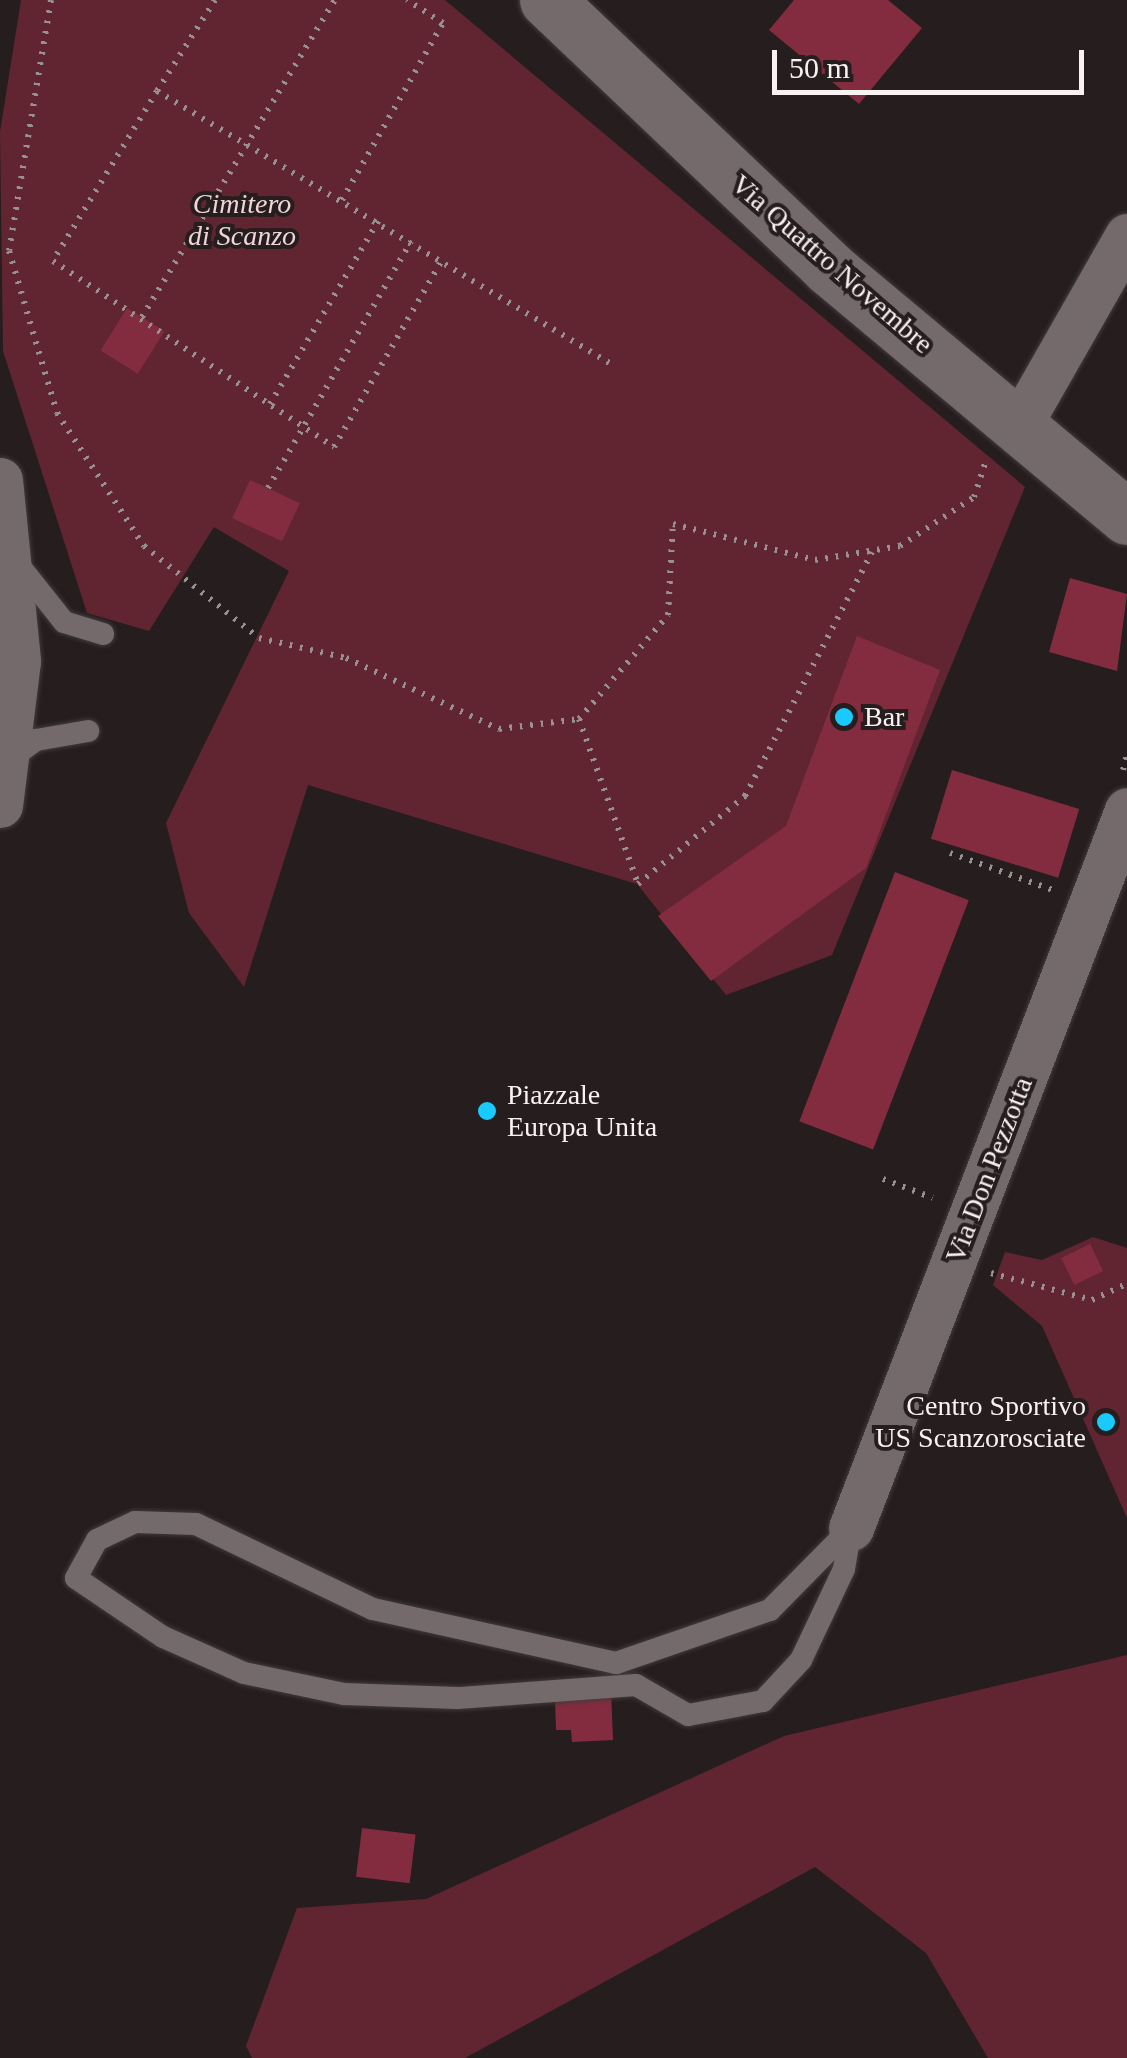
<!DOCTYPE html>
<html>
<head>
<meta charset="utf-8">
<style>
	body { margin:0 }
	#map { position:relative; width:1127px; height:2058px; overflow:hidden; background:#261d1e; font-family:Georgia,serif }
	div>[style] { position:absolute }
	.green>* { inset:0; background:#602530 }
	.building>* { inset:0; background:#832c3f; transform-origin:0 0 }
	.path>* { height:6px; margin-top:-3px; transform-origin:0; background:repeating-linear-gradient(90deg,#989192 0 2.5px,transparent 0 10.5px) }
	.roads { filter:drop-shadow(0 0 2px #413b3c) drop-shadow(0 0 2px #413b3c) }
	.lane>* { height:22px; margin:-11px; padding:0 11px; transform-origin:11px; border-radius:11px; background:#746a6b }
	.street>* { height:45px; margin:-22.5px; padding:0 22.5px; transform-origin:22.5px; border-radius:22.5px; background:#746a6b }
	.secondary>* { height:55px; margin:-27.5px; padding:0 27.5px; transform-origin:27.5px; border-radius:27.5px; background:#746a6b }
	.dots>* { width:28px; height:28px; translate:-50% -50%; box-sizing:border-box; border:5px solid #261d1e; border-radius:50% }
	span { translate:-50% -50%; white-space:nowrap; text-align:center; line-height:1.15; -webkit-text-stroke:8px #261d1e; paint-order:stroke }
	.park-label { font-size:28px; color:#efd4d7; font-style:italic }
	.street-label { font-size:28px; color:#f8f2f3 }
	.poi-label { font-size:28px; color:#f8f2f3 }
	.left { translate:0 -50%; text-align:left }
	.right { translate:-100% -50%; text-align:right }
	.scale { position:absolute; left:772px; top:50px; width:312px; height:45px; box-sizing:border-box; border:5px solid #f8f2f3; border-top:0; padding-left:12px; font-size:30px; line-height:35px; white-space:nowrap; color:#f8f2f3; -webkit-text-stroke:8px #261d1e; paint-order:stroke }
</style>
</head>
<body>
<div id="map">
	<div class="green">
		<i style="clip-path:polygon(21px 0,445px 0,1025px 487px,832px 955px,726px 995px,637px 884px,308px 785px,244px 987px,189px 913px,166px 823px,289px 571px,214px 527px,149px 631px,87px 613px,3px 351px,0 132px)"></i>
		<i style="clip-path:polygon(1093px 1237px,1127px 1248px,1127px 1518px,1042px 1326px,993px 1285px,1005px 1252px,1042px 1260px)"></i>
		<i style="clip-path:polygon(1127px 1655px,1127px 2058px,988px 2058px,926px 1953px,815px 1867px,465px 2058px,252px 2058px,246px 2046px,297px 1908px,426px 1899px,784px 1736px)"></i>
	</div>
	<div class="building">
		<i style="clip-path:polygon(794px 0,888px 0,922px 28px,859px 104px,769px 30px)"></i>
		<i style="left:127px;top:308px;width:44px;height:50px;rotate:32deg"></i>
		<i style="left:250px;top:480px;width:55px;height:42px;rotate:25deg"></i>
		<i style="clip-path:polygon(1070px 578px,1127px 594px,1117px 671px,1049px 652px)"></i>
		<i style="clip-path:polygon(857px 636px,940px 670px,866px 868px,711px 981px,658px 916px,786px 826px)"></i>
		<i style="left:952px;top:770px;width:133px;height:72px;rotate:17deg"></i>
		<i style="left:895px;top:872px;width:79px;height:267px;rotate:21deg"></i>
		<i style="left:1090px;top:1244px;width:30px;height:32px;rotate:64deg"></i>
		<i style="clip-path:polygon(611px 1690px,613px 1740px,572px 1742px,571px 1730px,556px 1730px,555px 1699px)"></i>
		<i style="left:362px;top:1828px;width:54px;height:49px;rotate:7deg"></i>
	</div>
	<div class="path">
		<i style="left:51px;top:0;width:254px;rotate:99.5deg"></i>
		<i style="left:9px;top:251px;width:169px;rotate:73.5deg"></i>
		<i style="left:57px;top:413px;width:159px;rotate:56.8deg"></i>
		<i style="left:144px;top:546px;width:147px;rotate:38.7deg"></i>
		<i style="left:259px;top:638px;width:89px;rotate:12.9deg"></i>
		<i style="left:346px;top:658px;width:169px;rotate:24.9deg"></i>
		<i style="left:499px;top:729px;width:81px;rotate:-7.1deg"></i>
		<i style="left:579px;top:719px;width:137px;rotate:-49.4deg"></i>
		<i style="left:668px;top:615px;width:91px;rotate:-86.9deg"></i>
		<i style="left:673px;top:524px;width:146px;rotate:14.2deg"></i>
		<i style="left:815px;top:560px;width:86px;rotate:-9.4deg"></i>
		<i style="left:900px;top:546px;width:89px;rotate:-33.5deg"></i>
		<i style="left:974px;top:497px;width:40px;rotate:-72deg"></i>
		<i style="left:215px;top:0;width:108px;rotate:122.5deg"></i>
		<i style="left:157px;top:91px;width:530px;rotate:31.02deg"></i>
		<i style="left:157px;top:91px;width:199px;rotate:121.5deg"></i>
		<i style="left:53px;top:261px;width:337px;rotate:33.5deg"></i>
		<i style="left:334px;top:447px;width:218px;rotate:-60deg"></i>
		<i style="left:342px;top:200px;width:204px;rotate:-60.3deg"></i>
		<i style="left:443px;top:23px;width:43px;rotate:-147.4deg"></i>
		<i style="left:142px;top:317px;width:371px;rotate:-58.7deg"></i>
		<i style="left:270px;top:404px;width:214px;rotate:-59.4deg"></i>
		<i style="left:268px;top:488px;width:285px;rotate:-59.9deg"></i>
		<i style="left:579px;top:719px;width:175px;rotate:70.3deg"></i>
		<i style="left:638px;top:884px;width:139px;rotate:-39.4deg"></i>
		<i style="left:745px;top:796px;width:275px;rotate:-62.5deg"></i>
		<i style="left:1123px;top:770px;width:16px;rotate:-76deg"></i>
		<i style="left:950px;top:853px;width:109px;rotate:19.8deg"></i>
		<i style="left:883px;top:1179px;width:53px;rotate:20.8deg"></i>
		<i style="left:991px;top:1273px;width:105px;rotate:15deg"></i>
		<i style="left:1092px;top:1300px;width:38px;rotate:-25deg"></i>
	</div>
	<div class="roads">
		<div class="lane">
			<i style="left:14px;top:559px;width:80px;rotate:51.6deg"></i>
			<i style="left:64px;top:622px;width:41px;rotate:17.1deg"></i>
			<i style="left:11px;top:758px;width:31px;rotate:-36deg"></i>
			<i style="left:36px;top:740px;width:53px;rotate:-9.8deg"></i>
			<i style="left:135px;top:1522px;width:61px;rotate:1.9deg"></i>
			<i style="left:196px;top:1524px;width:196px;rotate:25.7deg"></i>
			<i style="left:373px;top:1609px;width:249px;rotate:12.5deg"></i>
			<i style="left:616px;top:1663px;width:163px;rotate:-19deg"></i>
			<i style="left:770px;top:1610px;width:115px;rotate:-45.4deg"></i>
			<i style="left:851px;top:1528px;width:42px;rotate:99.7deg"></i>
			<i style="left:844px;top:1569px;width:101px;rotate:115.3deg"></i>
			<i style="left:801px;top:1660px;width:56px;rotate:132.8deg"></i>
			<i style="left:763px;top:1701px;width:76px;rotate:169.4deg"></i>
			<i style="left:688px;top:1715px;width:60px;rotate:-150deg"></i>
			<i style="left:636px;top:1685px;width:179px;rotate:175.8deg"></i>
			<i style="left:457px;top:1698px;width:113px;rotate:-178deg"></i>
			<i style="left:344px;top:1694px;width:102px;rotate:-168.1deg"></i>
			<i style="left:244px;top:1673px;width:89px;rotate:-156deg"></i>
			<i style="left:163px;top:1637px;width:105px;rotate:-145.9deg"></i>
			<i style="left:76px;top:1578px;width:43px;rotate:-61.1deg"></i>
			<i style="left:97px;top:1540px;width:42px;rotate:-25.3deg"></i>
		</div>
		<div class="street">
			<i style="left:1018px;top:427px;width:220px;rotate:-60.3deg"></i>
			<i style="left:0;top:480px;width:182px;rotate:84.3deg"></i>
			<i style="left:18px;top:661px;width:145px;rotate:97.1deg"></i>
			<i style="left:851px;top:1528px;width:769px;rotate:-68.97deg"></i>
		</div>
		<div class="secondary">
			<i style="left:547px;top:0;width:389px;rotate:43.5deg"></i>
			<i style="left:829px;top:268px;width:388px;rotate:39.9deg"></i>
		</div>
	</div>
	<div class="dots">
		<i style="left:844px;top:717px;background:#1bcafc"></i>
		<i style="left:487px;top:1111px;background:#1bcafc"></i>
		<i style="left:1106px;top:1422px;background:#1bcafc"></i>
	</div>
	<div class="park-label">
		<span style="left:242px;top:220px">Cimitero<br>di Scanzo</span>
	</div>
	<div class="street-label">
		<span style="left:832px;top:264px;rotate:41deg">Via Quattro Novembre</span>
		<span style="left:989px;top:1170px;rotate:-69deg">Via Don Pezzotta</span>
	</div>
	<div class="poi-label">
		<span class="left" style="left:864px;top:717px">Bar</span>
		<span class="left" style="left:507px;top:1111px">Piazzale<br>Europa Unita</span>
		<span class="right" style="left:1086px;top:1422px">Centro Sportivo<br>US Scanzorosciate</span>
	</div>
	<div class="scale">50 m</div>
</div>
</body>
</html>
